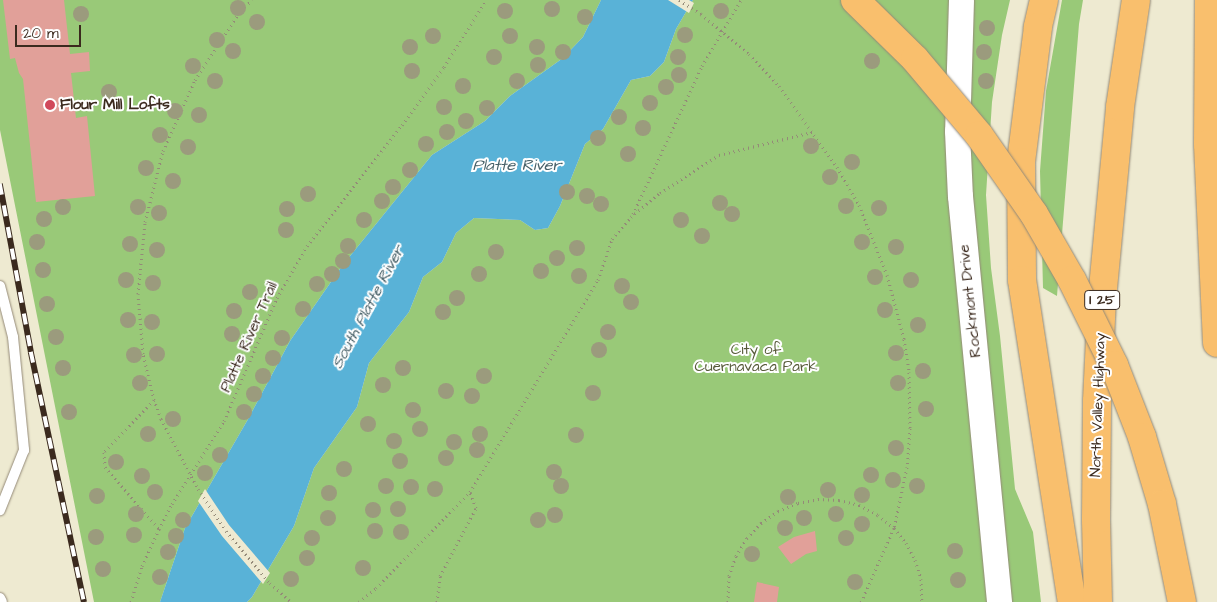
<!DOCTYPE html>
<html>
<head>
<meta charset="utf-8">
<style>
	body { margin:0 }
	#map { position:relative; width:1217px; height:602px; overflow:hidden; background:#eeead1; font-family:"Architects Daughter",sans-serif }
	div>[style] { position:absolute }
	.green>* { inset:0; background:#99c978 }
	.water>* { inset:0; background:#59b2d7 }
	.pier>* { inset:0; background:#eeead1 }
	.building>* { inset:0; background:#e1a099 }
	.path>* { height:3px; margin-top:-1.5px; transform-origin:0; background:repeating-linear-gradient(90deg,#948a78 0 1px,transparent 0 5px) }
	.roads { filter:drop-shadow(0 0 1px #948a78) drop-shadow(0 0 1px #948a78) }
	.service>* { height:10px; margin:-5px; padding:0 5px; transform-origin:5px; border-radius:5px; background:#fff }
	.tertiary>* { height:25px; margin:-12.5px; padding:0 12.5px; transform-origin:12.5px; border-radius:12.5px; background:#fff }
	.motorway>* { height:28px; margin:-14px; padding:0 14px; transform-origin:14px; border-radius:14px; background:#f9bf6d }
	.rail>* { height:5.5px; margin-top:-2.75px; transform-origin:0; background:repeating-linear-gradient(90deg,#fff 0 11px,#3b2a1e 0 22px); box-sizing:border-box; border-block:1px solid #3b2a1e }
	.path-bridge>* { height:3px; margin-top:-1.5px; transform-origin:0; background:repeating-linear-gradient(90deg,#948a78 0 1px,transparent 0 5px) }
	.bridges { filter:drop-shadow(0 0 1px #948a78) drop-shadow(0 0 1px #948a78) }
	.motorway-bridge>* { height:28px; margin:-14px; padding:0 14px; transform-origin:14px; border-radius:14px; background:#f9bf6d }
	.trees>* { width:16px; height:16px; margin:-8px; border-radius:50%; background:#9b9b7d }
	.dots>* { width:14px; height:14px; translate:-50% -50%; box-sizing:border-box; border:2px solid #fff; border-radius:50% }
	span { translate:-50% -50%; white-space:nowrap; text-align:center; line-height:1.15; -webkit-text-stroke:4px #fff; paint-order:stroke }
	.shield-label span { padding:1px 4px; background:#fff; border:1px solid; border-radius:4px; -webkit-text-stroke-width:0 }
	.shield-label { font-size:14px; color:#3b2a1e; font-weight:700 }
	.poi-label { font-size:15px; color:#3b2a1e; font-weight:700 }
	.left { translate:0 -50%; text-align:left }
	.street-label { font-size:15px; color:#3b2a1e }
	.park-label { font-size:15px; color:#575a39 }
	.water-label { font-size:16px; color:#476068; font-style:italic }
	.scale { position:absolute; left:15px; top:25px; width:66px; height:22px; box-sizing:border-box; border:2px solid #3b2a1e; border-top:0; padding-left:6px; font-size:15px; line-height:18px; white-space:nowrap; color:#3b2a1e; -webkit-text-stroke:4px #fff; paint-order:stroke }
</style>
</head>
<body>
<div id="map">
	<div class="green">
		<i style="clip-path:polygon(0 0,601px 0,583px 37px,563px 58px,510px 96px,485px 121px,432px 155px,342px 266px,290px 341px,247px 421px,185px 528px,160px 602px,94px 602px,0 130px)"></i>
		<i style="clip-path:polygon(693px 0,1010px 0,1002px 35px,992px 102px,986px 195px,991px 268px,1000px 336px,1015px 489px,1033px 532px,1041px 602px,247px 602px,252px 597px,294px 526px,314px 468px,357px 407px,369px 363px,409px 312px,423px 277px,442px 262px,456px 233px,474px 218px,520px 220px,535px 230px,548px 228px,560px 206px,585px 144px,603px 129px,631px 80px,650px 76px,664px 62px,676px 29px)"></i>
		<i style="clip-path:polygon(1062px 0,1083px 0,1079px 24px,1057px 296px,1043px 288px,1040px 171px,1046px 91px)"></i>
	</div>
	<div class="water">
		<i style="clip-path:polygon(601px 0,693px 0,676px 29px,664px 62px,650px 76px,631px 80px,603px 129px,585px 144px,560px 206px,548px 228px,535px 230px,520px 220px,474px 218px,456px 233px,442px 262px,423px 277px,409px 312px,369px 363px,357px 407px,314px 468px,294px 526px,252px 597px,247px 602px,160px 602px,185px 528px,247px 421px,290px 341px,342px 266px,432px 155px,485px 121px,510px 96px,563px 58px,583px 37px)"></i>
	</div>
	<div class="pier">
		<i style="clip-path:polygon(668px 0,689px 0,694px 3px,689px 13px)"></i>
		<i style="clip-path:polygon(205px 489px,229px 525px,270px 573px,263px 584px,222px 536px,198px 501px)"></i>
	</div>
	<div class="building">
		<i style="clip-path:polygon(3px 0,64px 0,70px 54px,89px 52px,90px 71px,71px 73px,76px 118px,87px 116px,95px 196px,36px 202px,23px 79px,19px 73px,15px 58px,10px 59px)"></i>
		<i style="clip-path:polygon(815px 531px,817px 551px,806px 554px,791px 564px,778px 547px,794px 537px)"></i>
		<i style="clip-path:polygon(757px 582px,779px 587px,777px 602px,754px 602px)"></i>
	</div>
	<div class="path">
		<i style="left:749px;top:54px;width:44px;rotate:46.8deg"></i>
		<i style="left:779px;top:86px;width:100px;rotate:54.4deg"></i>
		<i style="left:837px;top:167px;width:44px;rotate:59.9deg"></i>
		<i style="left:859px;top:205px;width:75px;rotate:68.2deg"></i>
		<i style="left:887px;top:275px;width:66px;rotate:75.1deg"></i>
		<i style="left:904px;top:339px;width:33px;rotate:81deg"></i>
		<i style="left:909px;top:372px;width:56px;rotate:89deg"></i>
		<i style="left:910px;top:428px;width:39px;rotate:94deg"></i>
		<i style="left:907px;top:467px;width:62px;rotate:102deg"></i>
		<i style="left:894px;top:528px;width:81px;rotate:114deg"></i>
		<i style="left:633px;top:214px;width:163px;rotate:-65deg"></i>
		<i style="left:702px;top:66px;width:77px;rotate:-59.4deg"></i>
		<i style="left:154px;top:400px;width:72px;rotate:133.9deg"></i>
		<i style="left:104px;top:452px;width:15px;rotate:86deg"></i>
		<i style="left:105px;top:467px;width:82px;rotate:48.9deg"></i>
		<i style="left:161px;top:419px;width:20px;rotate:-110deg"></i>
		<i style="left:154px;top:400px;width:47px;rotate:-103.4deg"></i>
		<i style="left:143px;top:354px;width:60px;rotate:-94.8deg"></i>
		<i style="left:138px;top:294px;width:72px;rotate:-84.4deg"></i>
		<i style="left:145px;top:222px;width:73px;rotate:-75.8deg"></i>
		<i style="left:163px;top:151px;width:78px;rotate:-65.7deg"></i>
		<i style="left:195px;top:80px;width:84px;rotate:-56.7deg"></i>
		<i style="left:241px;top:10px;width:15px;rotate:-42deg"></i>
		<i style="left:131px;top:602px;width:38px;rotate:-73deg"></i>
		<i style="left:142px;top:566px;width:41px;rotate:-65.3deg"></i>
		<i style="left:159px;top:529px;width:28px;rotate:-63deg"></i>
		<i style="left:172px;top:504px;width:98px;rotate:-57.9deg"></i>
		<i style="left:224px;top:421px;width:134px;rotate:-66.7deg"></i>
		<i style="left:277px;top:298px;width:60px;rotate:-60deg"></i>
		<i style="left:307px;top:246px;width:154px;rotate:-51.9deg"></i>
		<i style="left:402px;top:125px;width:72px;rotate:-54.1deg"></i>
		<i style="left:444px;top:67px;width:79px;rotate:-57.9deg"></i>
		<i style="left:359px;top:602px;width:22px;rotate:-39deg"></i>
		<i style="left:376px;top:588px;width:134px;rotate:-45.6deg"></i>
		<i style="left:470px;top:492px;width:248px;rotate:-58.9deg"></i>
		<i style="left:598px;top:280px;width:43px;rotate:-71.1deg"></i>
		<i style="left:612px;top:239px;width:29px;rotate:-49deg"></i>
		<i style="left:631px;top:217px;width:38px;rotate:-40deg"></i>
		<i style="left:660px;top:193px;width:70px;rotate:-32.8deg"></i>
		<i style="left:719px;top:155px;width:96px;rotate:-13.9deg"></i>
		<i style="left:437px;top:602px;width:26px;rotate:-83deg"></i>
		<i style="left:440px;top:576px;width:77px;rotate:-62.1deg"></i>
		<i style="left:476px;top:508px;width:17px;rotate:-111deg"></i>
		<i style="left:728px;top:602px;width:26px;rotate:-88deg"></i>
		<i style="left:729px;top:576px;width:21px;rotate:-71deg"></i>
		<i style="left:736px;top:556px;width:21px;rotate:-59deg"></i>
		<i style="left:747px;top:538px;width:21px;rotate:-47deg"></i>
		<i style="left:761px;top:523px;width:21px;rotate:-35deg"></i>
		<i style="left:778px;top:511px;width:22px;rotate:-22deg"></i>
		<i style="left:798px;top:503px;width:20px;rotate:-11deg"></i>
		<i style="left:818px;top:499px;width:21px;rotate:3deg"></i>
		<i style="left:839px;top:500px;width:21px;rotate:14deg"></i>
		<i style="left:859px;top:505px;width:21px;rotate:28deg"></i>
		<i style="left:878px;top:515px;width:21px;rotate:39deg"></i>
		<i style="left:894px;top:528px;width:19px;rotate:51deg"></i>
		<i style="left:906px;top:543px;width:19px;rotate:62deg"></i>
		<i style="left:915px;top:560px;width:20px;rotate:72deg"></i>
		<i style="left:921px;top:579px;width:23px;rotate:88deg"></i>
	</div>
	<div class="roads">
		<div class="service">
			<i style="left:0;top:286px;width:53px;rotate:75.7deg"></i>
			<i style="left:13px;top:337px;width:114px;rotate:84.4deg"></i>
			<i style="left:24px;top:450px;width:65px;rotate:111.8deg"></i>
			<i style="left:0;top:598px;width:4px;rotate:63deg"></i>
		</div>
		<div class="tertiary">
			<i style="left:961px;top:0;width:131px;rotate:91.7deg"></i>
			<i style="left:957px;top:131px;width:65px;rotate:87.4deg"></i>
			<i style="left:960px;top:196px;width:408px;rotate:84.5deg"></i>
		</div>
		<div class="motorway">
			<i style="left:1044px;top:0;width:28px;rotate:103deg"></i>
			<i style="left:1038px;top:27px;width:136px;rotate:97.2deg"></i>
			<i style="left:1021px;top:162px;width:118px;rotate:89.5deg"></i>
			<i style="left:1022px;top:280px;width:326px;rotate:81.2deg"></i>
			<i style="left:1209px;top:0;width:144px;rotate:90.4deg"></i>
			<i style="left:1208px;top:144px;width:199px;rotate:87.4deg"></i>
			<i style="left:1098px;top:602px;width:82px;rotate:-91.4deg"></i>
			<i style="left:1096px;top:520px;width:119px;rotate:-89.5deg"></i>
			<i style="left:1097px;top:401px;width:102px;rotate:-87.2deg"></i>
			<i style="left:1102px;top:299px;width:193px;rotate:-84.6deg"></i>
			<i style="left:1120px;top:107px;width:108px;rotate:-81.5deg"></i>
		</div>
	</div>
	<div class="rail">
		<i style="left:0;top:184px;width:171px;rotate:79.5deg"></i>
		<i style="left:31px;top:352px;width:256px;rotate:78deg"></i>
	</div>
	<div class="path-bridge">
		<i style="left:679px;top:0;width:26px;rotate:32deg"></i>
		<i style="left:701px;top:14px;width:62px;rotate:39.8deg"></i>
		<i style="left:161px;top:419px;width:79px;rotate:62.1deg"></i>
		<i style="left:198px;top:489px;width:50px;rotate:56.3deg"></i>
		<i style="left:226px;top:531px;width:68px;rotate:49.8deg"></i>
		<i style="left:270px;top:583px;width:28px;rotate:42deg"></i>
	</div>
	<div class="bridges">
		<div class="motorway-bridge">
			<i style="left:855px;top:0;width:84px;rotate:44.5deg"></i>
			<i style="left:915px;top:59px;width:99px;rotate:49.9deg"></i>
			<i style="left:979px;top:135px;width:96px;rotate:55.2deg"></i>
			<i style="left:1034px;top:214px;width:76px;rotate:60.1deg"></i>
			<i style="left:1072px;top:280px;width:95px;rotate:63.7deg"></i>
			<i style="left:1114px;top:365px;width:77px;rotate:68.7deg"></i>
			<i style="left:1142px;top:437px;width:70px;rotate:73.4deg"></i>
			<i style="left:1162px;top:504px;width:100px;rotate:78.5deg"></i>
		</div>
	</div>
	<div class="trees">
		<i style="left:238px;top:8px"></i>
		<i style="left:552px;top:9px"></i>
		<i style="left:505px;top:11px"></i>
		<i style="left:721px;top:11px"></i>
		<i style="left:81px;top:14px"></i>
		<i style="left:585px;top:17px"></i>
		<i style="left:257px;top:22px"></i>
		<i style="left:987px;top:28px"></i>
		<i style="left:685px;top:35px"></i>
		<i style="left:433px;top:36px"></i>
		<i style="left:510px;top:36px"></i>
		<i style="left:217px;top:40px"></i>
		<i style="left:410px;top:47px"></i>
		<i style="left:537px;top:47px"></i>
		<i style="left:233px;top:51px"></i>
		<i style="left:563px;top:52px"></i>
		<i style="left:984px;top:52px"></i>
		<i style="left:494px;top:57px"></i>
		<i style="left:678px;top:57px"></i>
		<i style="left:872px;top:61px"></i>
		<i style="left:538px;top:65px"></i>
		<i style="left:193px;top:66px"></i>
		<i style="left:412px;top:71px"></i>
		<i style="left:679px;top:75px"></i>
		<i style="left:215px;top:81px"></i>
		<i style="left:517px;top:81px"></i>
		<i style="left:986px;top:81px"></i>
		<i style="left:463px;top:86px"></i>
		<i style="left:666px;top:87px"></i>
		<i style="left:109px;top:92px"></i>
		<i style="left:650px;top:103px"></i>
		<i style="left:444px;top:107px"></i>
		<i style="left:487px;top:108px"></i>
		<i style="left:175px;top:111px"></i>
		<i style="left:199px;top:115px"></i>
		<i style="left:619px;top:117px"></i>
		<i style="left:466px;top:121px"></i>
		<i style="left:643px;top:128px"></i>
		<i style="left:447px;top:132px"></i>
		<i style="left:160px;top:135px"></i>
		<i style="left:598px;top:138px"></i>
		<i style="left:426px;top:144px"></i>
		<i style="left:811px;top:146px"></i>
		<i style="left:188px;top:147px"></i>
		<i style="left:628px;top:154px"></i>
		<i style="left:852px;top:162px"></i>
		<i style="left:146px;top:168px"></i>
		<i style="left:410px;top:170px"></i>
		<i style="left:830px;top:177px"></i>
		<i style="left:173px;top:181px"></i>
		<i style="left:393px;top:187px"></i>
		<i style="left:567px;top:192px"></i>
		<i style="left:308px;top:194px"></i>
		<i style="left:587px;top:196px"></i>
		<i style="left:382px;top:201px"></i>
		<i style="left:720px;top:203px"></i>
		<i style="left:601px;top:204px"></i>
		<i style="left:846px;top:206px"></i>
		<i style="left:63px;top:207px"></i>
		<i style="left:138px;top:207px"></i>
		<i style="left:879px;top:208px"></i>
		<i style="left:287px;top:209px"></i>
		<i style="left:159px;top:213px"></i>
		<i style="left:732px;top:214px"></i>
		<i style="left:44px;top:219px"></i>
		<i style="left:364px;top:220px"></i>
		<i style="left:681px;top:220px"></i>
		<i style="left:286px;top:230px"></i>
		<i style="left:702px;top:236px"></i>
		<i style="left:37px;top:242px"></i>
		<i style="left:862px;top:242px"></i>
		<i style="left:130px;top:244px"></i>
		<i style="left:348px;top:246px"></i>
		<i style="left:896px;top:247px"></i>
		<i style="left:577px;top:248px"></i>
		<i style="left:157px;top:250px"></i>
		<i style="left:496px;top:252px"></i>
		<i style="left:557px;top:258px"></i>
		<i style="left:343px;top:261px"></i>
		<i style="left:43px;top:270px"></i>
		<i style="left:541px;top:271px"></i>
		<i style="left:332px;top:274px"></i>
		<i style="left:479px;top:274px"></i>
		<i style="left:579px;top:276px"></i>
		<i style="left:875px;top:277px"></i>
		<i style="left:126px;top:280px"></i>
		<i style="left:911px;top:280px"></i>
		<i style="left:153px;top:283px"></i>
		<i style="left:317px;top:284px"></i>
		<i style="left:622px;top:286px"></i>
		<i style="left:250px;top:292px"></i>
		<i style="left:457px;top:298px"></i>
		<i style="left:631px;top:302px"></i>
		<i style="left:47px;top:304px"></i>
		<i style="left:303px;top:309px"></i>
		<i style="left:885px;top:310px"></i>
		<i style="left:234px;top:311px"></i>
		<i style="left:443px;top:312px"></i>
		<i style="left:128px;top:320px"></i>
		<i style="left:152px;top:322px"></i>
		<i style="left:918px;top:325px"></i>
		<i style="left:608px;top:332px"></i>
		<i style="left:232px;top:334px"></i>
		<i style="left:56px;top:337px"></i>
		<i style="left:282px;top:338px"></i>
		<i style="left:599px;top:350px"></i>
		<i style="left:896px;top:353px"></i>
		<i style="left:157px;top:354px"></i>
		<i style="left:134px;top:355px"></i>
		<i style="left:273px;top:358px"></i>
		<i style="left:63px;top:368px"></i>
		<i style="left:403px;top:368px"></i>
		<i style="left:923px;top:371px"></i>
		<i style="left:263px;top:376px"></i>
		<i style="left:484px;top:376px"></i>
		<i style="left:140px;top:383px"></i>
		<i style="left:898px;top:383px"></i>
		<i style="left:383px;top:385px"></i>
		<i style="left:446px;top:391px"></i>
		<i style="left:593px;top:393px"></i>
		<i style="left:254px;top:394px"></i>
		<i style="left:472px;top:396px"></i>
		<i style="left:926px;top:409px"></i>
		<i style="left:413px;top:410px"></i>
		<i style="left:69px;top:412px"></i>
		<i style="left:244px;top:412px"></i>
		<i style="left:173px;top:419px"></i>
		<i style="left:368px;top:424px"></i>
		<i style="left:420px;top:429px"></i>
		<i style="left:148px;top:434px"></i>
		<i style="left:480px;top:434px"></i>
		<i style="left:576px;top:435px"></i>
		<i style="left:394px;top:441px"></i>
		<i style="left:454px;top:442px"></i>
		<i style="left:896px;top:448px"></i>
		<i style="left:477px;top:450px"></i>
		<i style="left:220px;top:455px"></i>
		<i style="left:446px;top:458px"></i>
		<i style="left:400px;top:461px"></i>
		<i style="left:116px;top:462px"></i>
		<i style="left:344px;top:469px"></i>
		<i style="left:554px;top:472px"></i>
		<i style="left:205px;top:473px"></i>
		<i style="left:871px;top:475px"></i>
		<i style="left:142px;top:476px"></i>
		<i style="left:893px;top:480px"></i>
		<i style="left:386px;top:486px"></i>
		<i style="left:561px;top:486px"></i>
		<i style="left:917px;top:486px"></i>
		<i style="left:411px;top:487px"></i>
		<i style="left:435px;top:489px"></i>
		<i style="left:828px;top:490px"></i>
		<i style="left:155px;top:492px"></i>
		<i style="left:329px;top:493px"></i>
		<i style="left:862px;top:495px"></i>
		<i style="left:97px;top:496px"></i>
		<i style="left:788px;top:497px"></i>
		<i style="left:398px;top:509px"></i>
		<i style="left:373px;top:510px"></i>
		<i style="left:136px;top:514px"></i>
		<i style="left:836px;top:514px"></i>
		<i style="left:555px;top:515px"></i>
		<i style="left:328px;top:518px"></i>
		<i style="left:804px;top:518px"></i>
		<i style="left:183px;top:520px"></i>
		<i style="left:538px;top:520px"></i>
		<i style="left:862px;top:524px"></i>
		<i style="left:785px;top:528px"></i>
		<i style="left:375px;top:531px"></i>
		<i style="left:401px;top:532px"></i>
		<i style="left:134px;top:535px"></i>
		<i style="left:176px;top:536px"></i>
		<i style="left:96px;top:537px"></i>
		<i style="left:312px;top:538px"></i>
		<i style="left:846px;top:538px"></i>
		<i style="left:955px;top:551px"></i>
		<i style="left:168px;top:552px"></i>
		<i style="left:752px;top:554px"></i>
		<i style="left:307px;top:558px"></i>
		<i style="left:363px;top:568px"></i>
		<i style="left:103px;top:569px"></i>
		<i style="left:160px;top:577px"></i>
		<i style="left:291px;top:579px"></i>
		<i style="left:958px;top:580px"></i>
		<i style="left:855px;top:582px"></i>
	</div>
	<div class="dots">
		<i style="left:50px;top:105px;background:#d1495b"></i>
	</div>
	<div class="shield-label">
		<span style="left:1102px;top:300px">I 25</span>
	</div>
	<div class="poi-label">
		<span class="left" style="left:60px;top:105px">Flour Mill Lofts</span>
	</div>
	<div class="street-label">
		<span style="left:970px;top:301px;rotate:-96deg">Rockmont Drive</span>
		<span style="left:249px;top:337px;rotate:-66deg">Platte River Trail</span>
		<span style="left:1098px;top:405px;rotate:-88deg">North Valley Highway</span>
	</div>
	<div class="park-label">
		<span style="left:756px;top:358px">City of<br>Cuernavaca Park</span>
	</div>
	<div class="water-label">
		<span style="left:517px;top:165px">Platte River</span>
		<span style="left:368px;top:307px;rotate:-62deg">South Platte River</span>
	</div>
	<div class="scale">20 m</div>
</div>
</body>
</html>
